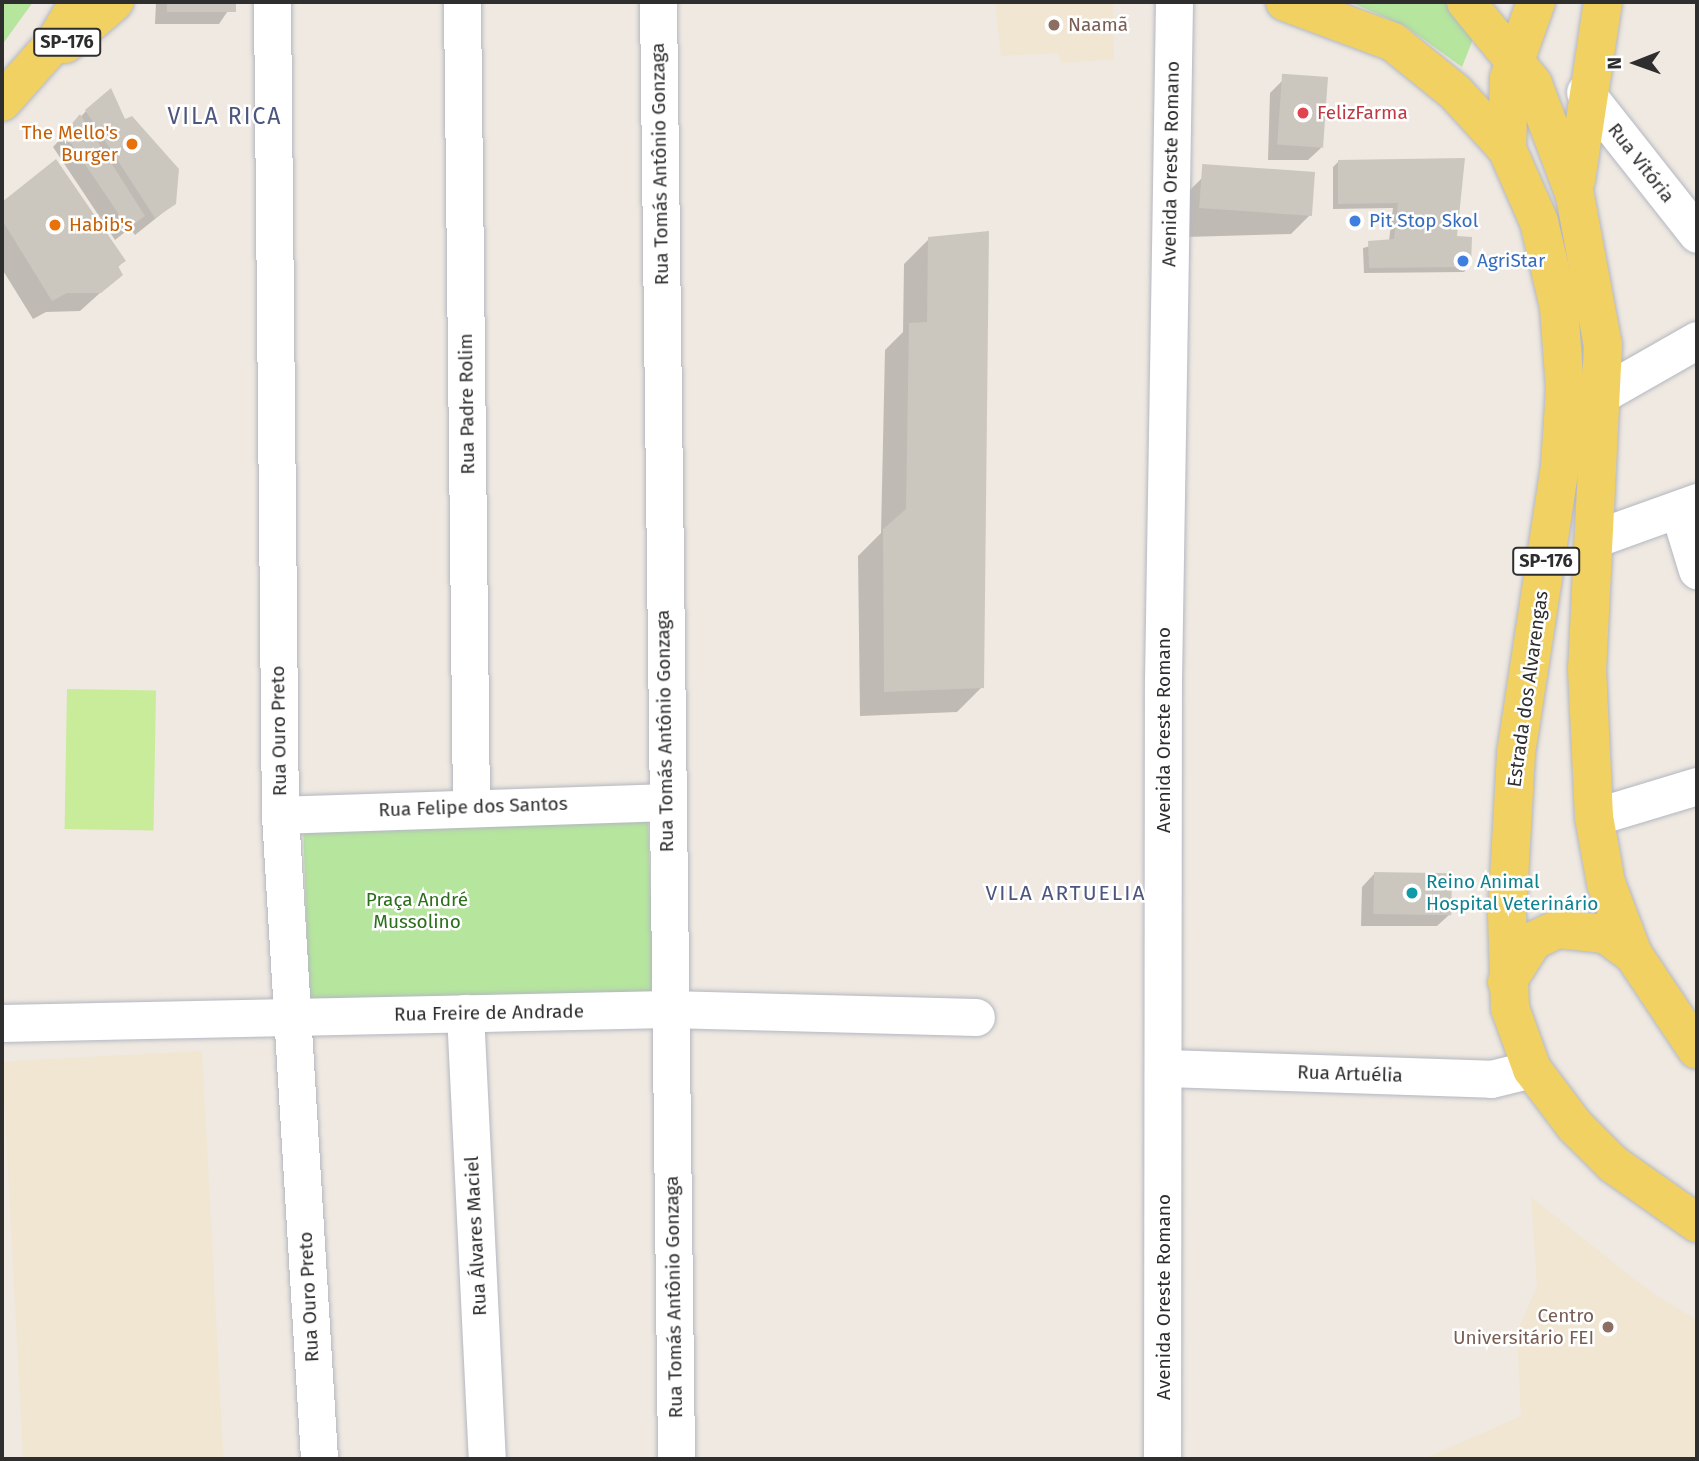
<!DOCTYPE html>
<html>
<head>
<meta charset="utf-8">
<style>
	body { margin:0 }
	#map { position:relative; width:1699px; height:1461px; overflow:hidden; background:#efe9e1; font-family:"Fira Sans",sans-serif }
	div>[style] { position:absolute }
	.education>* { inset:0; background:#f0e6d1; transform-origin:0 0 }
	.green>* { inset:0; background:#b6e59e; transform-origin:0 0 }
	.pitch>* { inset:0; background:#c9ec9a; transform-origin:0 0 }
	.shadow>* { inset:0; background:#0003 }
	.building>* { inset:0; background:#cbc7bf; transform-origin:0 0 }
	.roads { filter:drop-shadow(0 0 2px #b4b7c1) drop-shadow(0 0 2px #b4b7c1) }
	.street>* { height:37px; margin:-18.5px; padding:0 18.5px; transform-origin:18.5px; border-radius:18.5px; background:#fff }
	.primary>* { height:38px; margin:-19px; padding:0 19px; transform-origin:19px; border-radius:19px; background:#f2d163 }
	.dots>* { width:19px; height:19px; translate:-50% -50%; box-sizing:border-box; border:4px solid #fff; border-radius:50% }
	span { translate:-50% -50%; white-space:nowrap; text-align:center; line-height:1.15; -webkit-text-stroke:5px #fff; paint-order:stroke }
	.shield-label span { padding:2px 5px; background:#fff; border:2px solid; border-radius:5px; -webkit-text-stroke-width:0 }
	.shield-label { font-size:18px; color:#2e2e2e; font-weight:700 }
	.education-label { font-size:19px; color:#785e54 }
	.left { translate:0 -50%; text-align:left }
	.right { translate:-100% -50%; text-align:right }
	.health-label { font-size:19px; color:#be3a42 }
	.food-label { font-size:19px; color:#c56008 }
	.street-label { font-size:19px; color:#2e2e2e }
	.shop-label { font-size:19px; color:#366cbe }
	.culture-label { font-size:19px; color:#0d838f }
	.park-label { font-size:19px; color:#2c6e1b }
	.neighbourhood-label { font-size:21px; color:#4d5680; letter-spacing:2px }
	.quarter-label { font-size:23px; color:#4d5680; letter-spacing:2px }
	.frame { position:absolute; inset:0; border:4px solid #2e2e2e; pointer-events:none }
	.north { position:absolute; left:1601px; top:28px; width:70px; height:70px; -webkit-text-stroke:5px #fff; paint-order:stroke; rotate:269deg; font-size:19px; font-weight:700; line-height:28px; text-align:center; color:#2e2e2e }
	.north::after { content:''; display:block; margin:auto; width:24px; height:32px; background:#2e2e2e; clip-path:polygon(50% 0,100% 100%,50% 72%,0 100%) }
</style>
</head>
<body>
<div id="map">
	<div class="education">
		<i style="clip-path:polygon(995px 2px,1113px 2px,1114px 59px,1062px 63px,1058px 53px,1001px 56px)"></i>
		<i style="left:202px;top:1051px;width:408px;height:200px;rotate:87deg"></i>
		<i style="clip-path:polygon(1531px 1197px,1652px 1293px,1697px 1320px,1697px 1459px,1424px 1459px,1521px 1416px,1517px 1333px,1537px 1286px)"></i>
	</div>
	<div class="green">
		<i style="clip-path:polygon(2px 2px,33px 2px,2px 45px)"></i>
		<i style="clip-path:polygon(1350px 2px,1445px 2px,1477px 29px,1462px 67px,1405px 26px)"></i>
		<i style="left:648px;top:817px;width:178px;height:345px;rotate:88deg"></i>
	</div>
	<div class="pitch">
		<i style="left:67px;top:689px;width:89px;height:140px;rotate:1deg"></i>
	</div>
	<div class="shadow">
		<i style="clip-path:polygon(156px 2px,234px 2px,219px 24px,155px 24px)"></i>
		<i style="clip-path:polygon(1283px 80px,1321px 148px,1308px 160px,1268px 160px,1270px 93px)"></i>
		<i style="clip-path:polygon(86px 111px,124px 121px,175px 203px,135px 235px,130px 228px,115px 240px,53px 147px)"></i>
		<i style="clip-path:polygon(55px 162px,124px 261px,117px 268px,121px 274px,80px 311px,46px 312px,33px 319px,2px 269px,2px 204px)"></i>
		<i style="clip-path:polygon(1338px 162px,1455px 237px,1469px 266px,1464px 272px,1364px 273px,1363px 248px,1389px 241px,1393px 208px,1333px 209px,1333px 167px)"></i>
		<i style="clip-path:polygon(1203px 177px,1310px 215px,1291px 234px,1186px 237px,1184px 196px)"></i>
		<i style="clip-path:polygon(929px 239px,982px 687px,957px 712px,860px 716px,858px 556px,881px 533px,885px 350px,903px 332px,904px 264px)"></i>
		<i style="clip-path:polygon(1374px 874px,1450px 914px,1437px 926px,1361px 926px,1362px 887px)"></i>
	</div>
	<div class="building">
		<i style="left:167px;top:2px;width:69px;height:10px"></i>
		<i style="left:1328px;top:77px;width:71px;height:46px;rotate:94deg"></i>
		<i style="clip-path:polygon(111px 88px,125px 119px,132px 116px,179px 169px,176px 204px,155px 218px,85px 110px)"></i>
		<i style="clip-path:polygon(80px 114px,145px 216px,128px 228px,64px 133px)"></i>
		<i style="clip-path:polygon(1465px 158px,1457px 236px,1472px 237px,1471px 267px,1369px 268px,1368px 241px,1394px 239px,1398px 203px,1338px 204px,1338px 160px)"></i>
		<i style="clip-path:polygon(56px 159px,126px 261px,118px 266px,123px 275px,101px 293px,67px 293px,52px 301px,2px 220px,2px 202px)"></i>
		<i style="left:1315px;top:172px;width:44px;height:113px;rotate:94deg"></i>
		<i style="clip-path:polygon(989px 231px,984px 688px,884px 692px,883px 529px,906px 509px,909px 323px,927px 322px,928px 237px)"></i>
		<i style="left:1374px;top:872px;width:78px;height:42px;rotate:1deg"></i>
	</div>
	<div class="roads">
		<div class="street">
			<i style="left:272px;top:2px;width:813px;rotate:89.44deg"></i>
			<i style="left:280px;top:815px;width:645px;rotate:86.53deg"></i>
			<i style="left:462px;top:2px;width:804px;rotate:89.36deg"></i>
			<i style="left:658px;top:2px;width:1457px;rotate:89.29deg"></i>
			<i style="left:1585px;top:92px;width:181px;rotate:51.7deg"></i>
			<i style="left:1604px;top:393px;width:107px;rotate:-29.7deg"></i>
			<i style="left:1679px;top:511px;width:62px;rotate:73deg"></i>
			<i style="left:1594px;top:539px;width:109px;rotate:-19.8deg"></i>
			<i style="left:280px;top:815px;width:386px;rotate:-1.9deg"></i>
			<i style="left:1594px;top:817px;width:108px;rotate:-16.8deg"></i>
			<i style="left:465px;top:1013px;width:447px;rotate:87.2deg"></i>
			<i style="left:2px;top:1023px;width:666px;rotate:-1.2deg"></i>
			<i style="left:668px;top:1009px;width:308px;rotate:1.5deg"></i>
			<i style="left:1166px;top:1068px;width:325px;rotate:1.9deg"></i>
			<i style="left:1491px;top:1079px;width:42px;rotate:-13.7deg"></i>
			<i style="left:1162px;top:1459px;width:779px;rotate:-89.93deg"></i>
			<i style="left:1163px;top:680px;width:678px;rotate:-89.07deg"></i>
		</div>
		<div class="primary">
			<i style="left:1285px;top:2px;width:115px;rotate:20.3deg"></i>
			<i style="left:1393px;top:42px;width:80px;rotate:38.9deg"></i>
			<i style="left:1455px;top:92px;width:77px;rotate:47.6deg"></i>
			<i style="left:1507px;top:149px;width:80px;rotate:66.3deg"></i>
			<i style="left:1539px;top:222px;width:87px;rotate:76.8deg"></i>
			<i style="left:1559px;top:307px;width:82px;rotate:85.8deg"></i>
			<i style="left:1565px;top:389px;width:77px;rotate:93.7deg"></i>
			<i style="left:1560px;top:466px;width:291px;rotate:98.7deg"></i>
			<i style="left:1516px;top:754px;width:160px;rotate:93.2deg"></i>
			<i style="left:1507px;top:914px;width:94px;rotate:88.2deg"></i>
			<i style="left:1510px;top:1008px;width:65px;rotate:70.2deg"></i>
			<i style="left:1532px;top:1069px;width:71px;rotate:53deg"></i>
			<i style="left:1575px;top:1126px;width:54px;rotate:45deg"></i>
			<i style="left:1613px;top:1164px;width:103px;rotate:35.1deg"></i>
			<i style="left:1466px;top:2px;width:106px;rotate:50.7deg"></i>
			<i style="left:1533px;top:84px;width:120px;rotate:69.4deg"></i>
			<i style="left:1575px;top:196px;width:152px;rotate:79.4deg"></i>
			<i style="left:1603px;top:345px;width:323px;rotate:92.8deg"></i>
			<i style="left:1587px;top:668px;width:149px;rotate:87.3deg"></i>
			<i style="left:1594px;top:817px;width:67px;rotate:79.7deg"></i>
			<i style="left:1606px;top:883px;width:76px;rotate:69.2deg"></i>
			<i style="left:1633px;top:954px;width:115px;rotate:56.3deg"></i>
			<i style="left:65px;top:44px;width:65px;rotate:-40.6deg"></i>
			<i style="left:2px;top:102px;width:80px;rotate:-48.5deg"></i>
			<i style="left:55px;top:42px;width:47px;rotate:-59deg"></i>
			<i style="left:1507px;top:149px;width:71px;rotate:-88.4deg"></i>
			<i style="left:1509px;top:78px;width:81px;rotate:-70.4deg"></i>
			<i style="left:1576px;top:180px;width:180px;rotate:-81.4deg"></i>
			<i style="left:1507px;top:982px;width:49px;rotate:-57.6deg"></i>
			<i style="left:1533px;top:941px;width:28px;rotate:-26deg"></i>
			<i style="left:1558px;top:929px;width:47px;rotate:6.1deg"></i>
			<i style="left:1605px;top:934px;width:34px;rotate:36deg"></i>
		</div>
	</div>
	<div class="dots">
		<i style="left:1054px;top:25px;background:#8d6e63"></i>
		<i style="left:1303px;top:113px;background:#e0444e"></i>
		<i style="left:132px;top:144px;background:#e8710a"></i>
		<i style="left:1355px;top:221px;background:#3f7fe0"></i>
		<i style="left:55px;top:225px;background:#e8710a"></i>
		<i style="left:1463px;top:261px;background:#3f7fe0"></i>
		<i style="left:1412px;top:893px;background:#0f9aa8"></i>
		<i style="left:1608px;top:1327px;background:#8d6e63"></i>
	</div>
	<div class="shield-label">
		<span style="left:67px;top:42px">SP-176</span>
		<span style="left:1546px;top:561px">SP-176</span>
	</div>
	<div class="education-label">
		<span class="left" style="left:1068px;top:25px">Naamã</span>
		<span class="right" style="left:1594px;top:1327px">Centro<br>Universitário FEI</span>
	</div>
	<div class="health-label">
		<span class="left" style="left:1317px;top:113px">FelizFarma</span>
	</div>
	<div class="food-label">
		<span class="right" style="left:118px;top:144px">The Mello's<br>Burger</span>
		<span class="left" style="left:69px;top:225px">Habib's</span>
	</div>
	<div class="street-label">
		<span style="left:1641px;top:163px;rotate:52deg">Rua Vitória</span>
		<span style="left:660px;top:164px;rotate:-91deg">Rua Tomás Antônio Gonzaga</span>
		<span style="left:1171px;top:164px;rotate:-89deg">Avenida Oreste Romano</span>
		<span style="left:467px;top:404px;rotate:-91deg">Rua Padre Rolim</span>
		<span style="left:1528px;top:689px;rotate:-82deg">Estrada dos Alvarengas</span>
		<span style="left:1164px;top:730px;rotate:-90deg">Avenida Oreste Romano</span>
		<span style="left:279px;top:731px;rotate:-91deg">Rua Ouro Preto</span>
		<span style="left:665px;top:731px;rotate:-91deg">Rua Tomás Antônio Gonzaga</span>
		<span style="left:473px;top:807px;rotate:-2deg">Rua Felipe dos Santos</span>
		<span style="left:489px;top:1013px;rotate:-1deg">Rua Freire de Andrade</span>
		<span style="left:1350px;top:1074px;rotate:2deg">Rua Artuélia</span>
		<span style="left:476px;top:1236px;rotate:-93deg">Rua Álvares Maciel</span>
		<span style="left:309px;top:1297px;rotate:-93deg">Rua Ouro Preto</span>
		<span style="left:674px;top:1297px;rotate:-91deg">Rua Tomás Antônio Gonzaga</span>
		<span style="left:1164px;top:1297px;rotate:-90deg">Avenida Oreste Romano</span>
	</div>
	<div class="shop-label">
		<span class="left" style="left:1369px;top:221px">Pit Stop Skol</span>
		<span class="left" style="left:1477px;top:261px">AgriStar</span>
	</div>
	<div class="culture-label">
		<span class="left" style="left:1426px;top:893px">Reino Animal<br>Hospital Veterinário</span>
	</div>
	<div class="park-label">
		<span style="left:417px;top:911px">Praça André<br>Mussolino</span>
	</div>
	<div class="neighbourhood-label">
		<span style="left:1066px;top:893px">VILA ARTUELIA</span>
	</div>
	<div class="quarter-label">
		<span style="left:225px;top:116px">VILA RICA</span>
	</div>
	<div class="frame"></div>
	<div class="north">N</div>
</div>
</body>
</html>
